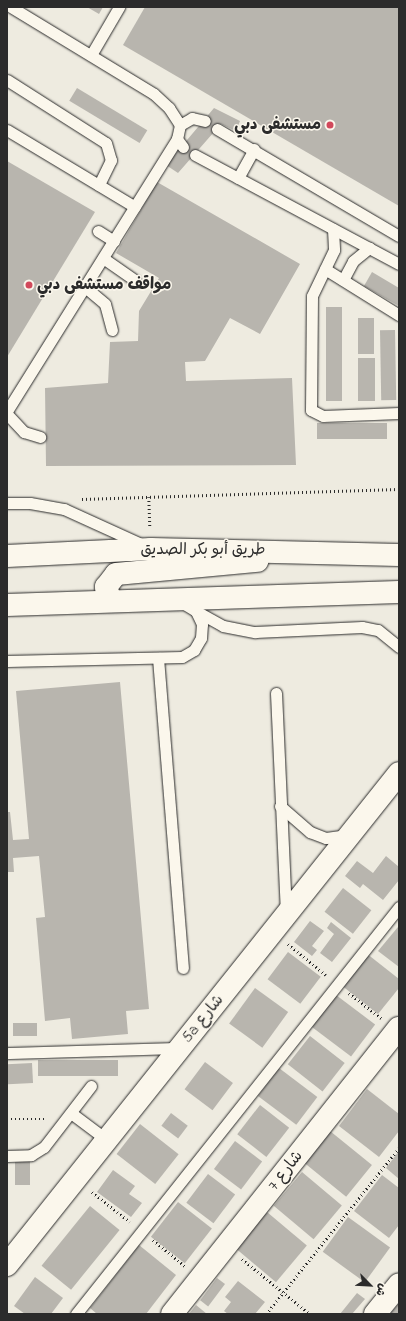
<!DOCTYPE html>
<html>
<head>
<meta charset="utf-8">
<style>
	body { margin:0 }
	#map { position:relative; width:406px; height:1321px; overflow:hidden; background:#eeebe0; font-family:"Indie Flower","Playpen Sans Arabic",sans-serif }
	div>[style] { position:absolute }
	.building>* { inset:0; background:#b8b5ae; transform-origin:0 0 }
	.path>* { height:2.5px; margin-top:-1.25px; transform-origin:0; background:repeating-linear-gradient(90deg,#2b2b2b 0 1px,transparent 0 4px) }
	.roads { filter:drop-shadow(0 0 1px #2b2b2b) drop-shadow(0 0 1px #2b2b2b) }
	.service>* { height:11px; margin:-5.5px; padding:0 5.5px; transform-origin:5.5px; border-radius:5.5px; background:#fbf7ec }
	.minor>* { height:22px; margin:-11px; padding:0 11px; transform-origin:11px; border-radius:11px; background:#fbf7ec }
	.tertiary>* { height:22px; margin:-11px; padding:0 11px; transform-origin:11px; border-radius:11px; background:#fbf7ec }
	.primary>* { height:22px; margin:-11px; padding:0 11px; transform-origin:11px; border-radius:11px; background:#fbf7ec }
	.dots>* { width:11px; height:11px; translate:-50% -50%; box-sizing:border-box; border:2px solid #fbf7ec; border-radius:50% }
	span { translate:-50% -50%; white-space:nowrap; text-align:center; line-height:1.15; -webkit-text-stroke:3px #fbf7ec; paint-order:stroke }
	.poi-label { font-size:16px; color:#2b2b2b; font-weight:700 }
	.right { translate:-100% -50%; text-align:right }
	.left { translate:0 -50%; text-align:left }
	.street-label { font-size:16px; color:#2b2b2b }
	.frame { position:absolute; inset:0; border:8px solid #2b2b2b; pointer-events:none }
	.north { position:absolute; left:350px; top:1265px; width:40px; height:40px; -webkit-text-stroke:3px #fbf7ec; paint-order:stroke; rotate:114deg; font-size:11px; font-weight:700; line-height:16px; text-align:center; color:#2b2b2b }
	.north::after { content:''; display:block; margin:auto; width:14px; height:18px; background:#2b2b2b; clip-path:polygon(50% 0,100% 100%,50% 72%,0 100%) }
</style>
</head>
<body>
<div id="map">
	<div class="building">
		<i style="clip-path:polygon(87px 7px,103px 7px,99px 14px)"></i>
		<i style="clip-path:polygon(145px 7px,399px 7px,399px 206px,123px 45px)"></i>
		<i style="left:77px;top:88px;width:82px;height:15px;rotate:31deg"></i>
		<i style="clip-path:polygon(214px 108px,240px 121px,236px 131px,221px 124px,178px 173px,166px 165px)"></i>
		<i style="clip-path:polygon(7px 161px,95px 212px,7px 357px)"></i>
		<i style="clip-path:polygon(157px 182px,300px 264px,260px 334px,230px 318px,205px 361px,185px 362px,186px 381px,292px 378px,296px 465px,46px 466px,45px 388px,108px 383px,110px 342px,138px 341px,139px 311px,159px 278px,116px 253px)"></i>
		<i style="clip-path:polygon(372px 272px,399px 288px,399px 306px,364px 286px)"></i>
		<i style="left:326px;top:307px;width:16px;height:94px"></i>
		<i style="left:358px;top:318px;width:16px;height:36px"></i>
		<i style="left:395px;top:330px;width:70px;height:15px;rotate:89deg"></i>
		<i style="left:358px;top:358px;width:17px;height:43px"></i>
		<i style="left:387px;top:423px;width:16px;height:70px;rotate:90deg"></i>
		<i style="clip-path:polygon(120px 682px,149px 1009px,126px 1011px,128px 1034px,72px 1039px,70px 1018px,45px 1021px,36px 918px,45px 917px,39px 856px,13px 858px,14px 872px,7px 872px,7px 812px,10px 812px,13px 840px,29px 839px,16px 691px)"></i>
		<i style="clip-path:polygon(386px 856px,399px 867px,399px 880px,383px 900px,363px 884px,360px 888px,345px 876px,357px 861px,373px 873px)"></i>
		<i style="left:343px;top:888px;width:36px;height:30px;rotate:38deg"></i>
		<i style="clip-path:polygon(310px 921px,324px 931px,312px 946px,317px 950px,312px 956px,294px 942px)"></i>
		<i style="clip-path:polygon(331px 922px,351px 938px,332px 962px,320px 953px,334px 934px,327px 928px)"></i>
		<i style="clip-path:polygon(398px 927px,399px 928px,399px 967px,378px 951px)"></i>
		<i style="left:288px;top:952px;width:41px;height:34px;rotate:37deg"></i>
		<i style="clip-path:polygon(366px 953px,399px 979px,399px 988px,378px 1014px,341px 985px)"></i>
		<i style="left:255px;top:988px;width:41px;height:44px;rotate:36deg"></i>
		<i style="left:336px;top:995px;width:49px;height:40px;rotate:37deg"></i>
		<i style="left:13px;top:1023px;width:24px;height:13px"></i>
		<i style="left:310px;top:1036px;width:44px;height:36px;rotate:38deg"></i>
		<i style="left:118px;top:1060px;width:16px;height:80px;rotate:90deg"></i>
		<i style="left:205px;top:1062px;width:35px;height:34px;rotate:37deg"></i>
		<i style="left:32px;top:1063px;width:20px;height:25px;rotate:87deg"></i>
		<i style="left:279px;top:1068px;width:48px;height:35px;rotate:37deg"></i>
		<i style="clip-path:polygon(367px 1089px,399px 1114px,399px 1131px,379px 1157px,339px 1126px)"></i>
		<i style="left:260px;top:1105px;width:37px;height:37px;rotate:38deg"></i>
		<i style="left:171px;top:1113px;width:21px;height:16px;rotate:37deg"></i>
		<i style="left:140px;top:1124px;width:49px;height:38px;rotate:38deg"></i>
		<i style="left:330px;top:1131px;width:54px;height:41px;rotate:39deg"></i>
		<i style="left:235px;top:1141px;width:34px;height:35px;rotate:37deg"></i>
		<i style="clip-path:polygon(399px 1151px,399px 1179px,386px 1168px)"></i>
		<i style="left:15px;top:1161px;width:15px;height:24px"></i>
		<i style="clip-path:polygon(113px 1170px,135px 1186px,129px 1194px,142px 1203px,131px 1217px,97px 1192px)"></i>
		<i style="left:302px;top:1172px;width:52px;height:44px;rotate:40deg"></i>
		<i style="left:208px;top:1174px;width:34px;height:36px;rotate:37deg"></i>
		<i style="clip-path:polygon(382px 1175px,399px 1188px,399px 1225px,389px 1238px,354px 1211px)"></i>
		<i style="left:178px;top:1202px;width:43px;height:44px;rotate:38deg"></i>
		<i style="left:90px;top:1206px;width:38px;height:77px;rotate:39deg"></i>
		<i style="left:267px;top:1212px;width:52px;height:48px;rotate:40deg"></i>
		<i style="left:348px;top:1217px;width:52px;height:43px;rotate:36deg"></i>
		<i style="clip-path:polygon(139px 1245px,176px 1275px,146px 1314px,97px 1314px,90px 1308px)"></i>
		<i style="clip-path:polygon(35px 1277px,63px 1298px,51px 1314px,25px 1314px,14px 1306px)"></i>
		<i style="left:217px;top:1278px;width:10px;height:28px;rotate:37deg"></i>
		<i style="clip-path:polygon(238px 1281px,265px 1302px,255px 1314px,228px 1314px,224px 1311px,231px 1302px,225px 1297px)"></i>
		<i style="clip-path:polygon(357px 1293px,365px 1299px,352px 1314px,340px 1314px)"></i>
		<i style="clip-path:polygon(399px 1303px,399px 1314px,390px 1314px)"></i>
		<i style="clip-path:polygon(196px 1305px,207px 1314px,189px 1314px)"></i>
	</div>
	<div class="path">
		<i style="left:149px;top:497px;width:31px;rotate:88deg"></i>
		<i style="left:82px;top:499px;width:317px;rotate:-1.8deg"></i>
		<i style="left:288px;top:944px;width:49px;rotate:39.2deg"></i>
		<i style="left:349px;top:993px;width:41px;rotate:38deg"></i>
		<i style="left:7px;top:1119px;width:39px"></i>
		<i style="left:92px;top:1192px;width:48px;rotate:38.3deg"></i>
		<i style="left:153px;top:1240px;width:41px;rotate:39.1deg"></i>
		<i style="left:242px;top:1259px;width:87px;rotate:39deg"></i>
		<i style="left:266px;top:1314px;width:213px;rotate:-51.3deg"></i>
	</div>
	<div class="roads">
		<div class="service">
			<i style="left:11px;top:7px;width:167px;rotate:31.3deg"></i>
			<i style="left:154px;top:94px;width:21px;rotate:43deg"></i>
			<i style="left:169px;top:108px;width:20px;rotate:57deg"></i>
			<i style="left:91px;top:55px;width:56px;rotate:-59.7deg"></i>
			<i style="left:7px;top:80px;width:117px;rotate:32.5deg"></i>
			<i style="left:106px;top:143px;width:18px;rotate:74deg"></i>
			<i style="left:111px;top:160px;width:28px;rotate:116deg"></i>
			<i style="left:217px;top:129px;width:211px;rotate:30.5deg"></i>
			<i style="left:7px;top:130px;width:149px;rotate:31deg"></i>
			<i style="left:183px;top:147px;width:10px;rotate:-127deg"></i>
			<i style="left:177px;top:139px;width:14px;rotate:-78deg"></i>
			<i style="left:180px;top:125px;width:14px;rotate:-30deg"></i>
			<i style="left:192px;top:118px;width:13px;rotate:13deg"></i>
			<i style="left:195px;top:155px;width:231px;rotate:28.1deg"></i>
			<i style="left:238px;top:178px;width:33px;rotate:-61deg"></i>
			<i style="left:333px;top:229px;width:21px;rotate:87deg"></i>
			<i style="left:334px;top:250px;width:51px;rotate:115.6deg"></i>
			<i style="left:312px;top:296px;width:114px;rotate:90.5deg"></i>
			<i style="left:311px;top:410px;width:13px;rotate:27deg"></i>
			<i style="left:323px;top:416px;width:76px;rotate:-2.3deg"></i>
			<i style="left:98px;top:231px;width:19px;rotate:32deg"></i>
			<i style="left:103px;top:258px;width:39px;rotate:35deg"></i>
			<i style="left:325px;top:269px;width:87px;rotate:31.9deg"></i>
			<i style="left:343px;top:280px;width:21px;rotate:-62deg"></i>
			<i style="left:353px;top:261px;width:21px;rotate:-39deg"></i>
			<i style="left:85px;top:287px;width:26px;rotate:40deg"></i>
			<i style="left:105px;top:304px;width:27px;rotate:75deg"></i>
			<i style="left:7px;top:411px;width:321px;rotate:-58deg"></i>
			<i style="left:7px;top:414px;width:25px;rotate:47deg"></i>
			<i style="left:24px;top:432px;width:17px;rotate:17deg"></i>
			<i style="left:7px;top:503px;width:23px"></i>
			<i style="left:30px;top:503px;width:35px;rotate:10deg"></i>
			<i style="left:64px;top:509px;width:87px;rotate:24.5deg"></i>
			<i style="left:196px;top:611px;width:31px;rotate:29deg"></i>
			<i style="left:223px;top:626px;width:33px;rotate:11deg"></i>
			<i style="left:255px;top:632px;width:107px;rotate:-2.7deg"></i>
			<i style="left:362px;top:627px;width:16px;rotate:11deg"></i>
			<i style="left:378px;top:630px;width:27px;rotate:39deg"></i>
			<i style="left:158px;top:658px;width:311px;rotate:85.4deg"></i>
			<i style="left:7px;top:661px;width:175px;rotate:-1.3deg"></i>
			<i style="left:182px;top:657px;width:14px;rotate:-30deg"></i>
			<i style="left:194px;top:650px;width:14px;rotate:-60deg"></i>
			<i style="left:201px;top:638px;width:14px;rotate:-86deg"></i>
			<i style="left:202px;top:624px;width:14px;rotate:-115deg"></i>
			<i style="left:196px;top:611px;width:17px;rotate:-149deg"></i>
			<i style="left:276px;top:693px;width:219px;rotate:87.4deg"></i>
			<i style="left:280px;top:806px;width:40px;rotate:41deg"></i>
			<i style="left:310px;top:832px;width:17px;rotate:21deg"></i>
			<i style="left:326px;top:838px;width:22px;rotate:-8deg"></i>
			<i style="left:7px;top:1053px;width:172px;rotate:-1.7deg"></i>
			<i style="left:71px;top:1113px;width:45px;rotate:36.9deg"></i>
			<i style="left:7px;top:1156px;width:24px;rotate:-2deg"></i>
			<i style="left:31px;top:1155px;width:15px;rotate:-32deg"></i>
			<i style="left:44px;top:1147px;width:77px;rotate:-52.4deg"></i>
			<i style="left:76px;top:1314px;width:520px;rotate:-51.56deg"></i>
		</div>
		<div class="minor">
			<i style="left:7px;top:1265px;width:629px;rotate:-51.45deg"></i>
			<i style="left:172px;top:1314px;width:365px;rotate:-51.6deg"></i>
		</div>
		<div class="tertiary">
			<i style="left:375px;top:1314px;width:38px;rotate:-51deg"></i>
		</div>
		<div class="primary">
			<i style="left:7px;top:556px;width:144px;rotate:-2.8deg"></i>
			<i style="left:151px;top:549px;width:248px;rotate:1.4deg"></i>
			<i style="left:111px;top:601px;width:15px;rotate:-110deg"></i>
			<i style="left:106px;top:587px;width:16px;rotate:-52deg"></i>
			<i style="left:116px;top:574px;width:142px;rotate:-5.3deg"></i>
			<i style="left:7px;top:605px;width:392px;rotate:-1.9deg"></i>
		</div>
	</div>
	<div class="dots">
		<i style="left:330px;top:125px;background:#d1495b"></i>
		<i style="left:29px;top:285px;background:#d1495b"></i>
	</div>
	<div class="poi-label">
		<span class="right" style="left:321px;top:125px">مستشفى دبي</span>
		<span class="left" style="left:37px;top:285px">مواقف مستشفى دبي</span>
	</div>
	<div class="street-label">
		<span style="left:203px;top:550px">طريق أبو بكر الصديق</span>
		<span style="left:203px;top:1019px;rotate:-51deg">5a شارع</span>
		<span style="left:286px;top:1171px;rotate:-52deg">شارع 7</span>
	</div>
	<div class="frame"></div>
	<div class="north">ش</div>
</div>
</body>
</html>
